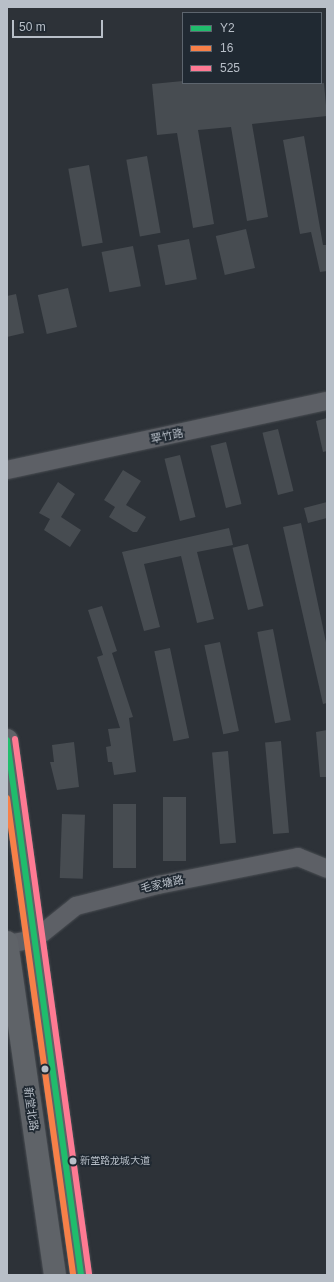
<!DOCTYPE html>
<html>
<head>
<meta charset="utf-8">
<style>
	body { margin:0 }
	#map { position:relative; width:334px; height:1282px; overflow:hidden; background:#2d3238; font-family:Arial,"Noto Sans SC",sans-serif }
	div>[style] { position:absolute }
	.building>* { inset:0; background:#474c51; transform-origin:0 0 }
	.roads { filter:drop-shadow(0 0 1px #4a4e53) drop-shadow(0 0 1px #4a4e53) }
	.minor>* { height:18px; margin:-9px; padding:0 9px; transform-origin:9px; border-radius:9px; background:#5d6066 }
	.major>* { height:22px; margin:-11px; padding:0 11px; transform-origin:11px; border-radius:11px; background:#5f6368 }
	.bus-1>* { height:6px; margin:-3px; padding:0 3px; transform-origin:3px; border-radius:3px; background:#20bc6c }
	.bus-2>* { height:6px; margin:-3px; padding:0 3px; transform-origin:3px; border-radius:3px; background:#f78048 }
	.bus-3>* { height:6px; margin:-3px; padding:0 3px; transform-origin:3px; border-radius:3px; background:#fe7a93 }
	.dots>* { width:11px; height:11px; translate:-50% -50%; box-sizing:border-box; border:2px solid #202932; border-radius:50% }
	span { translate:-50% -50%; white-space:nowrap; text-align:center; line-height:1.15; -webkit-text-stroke:3.5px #202932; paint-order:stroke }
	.bus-label { font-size:10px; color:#b8bfc8 }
	.left { translate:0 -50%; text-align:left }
	.street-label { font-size:11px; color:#b8bfc8 }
	.frame { position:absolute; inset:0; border:8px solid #b8bfc8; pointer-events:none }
	.legend { position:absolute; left:182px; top:12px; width:140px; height:72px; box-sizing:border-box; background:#202932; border:1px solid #5d656e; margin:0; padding:5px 7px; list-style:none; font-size:12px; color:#b8bfc8 }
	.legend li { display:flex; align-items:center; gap:8px; height:20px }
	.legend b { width:20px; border:1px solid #5d656e }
	.scale { position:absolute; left:12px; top:20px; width:91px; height:18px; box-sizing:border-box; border:2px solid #b8bfc8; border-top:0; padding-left:5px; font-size:12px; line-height:14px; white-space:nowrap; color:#b8bfc8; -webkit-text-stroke:3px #202932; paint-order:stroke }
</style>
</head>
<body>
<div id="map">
	<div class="building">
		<i style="clip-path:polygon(183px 81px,183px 83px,324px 83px,327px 116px,252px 124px,268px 217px,247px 221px,231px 127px,198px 130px,214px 224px,193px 228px,177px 133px,157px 135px,152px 84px)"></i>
		<i style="clip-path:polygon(304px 136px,323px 245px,327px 245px,327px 271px,320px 272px,311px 232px,300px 234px,283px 140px)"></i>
		<i style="left:147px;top:156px;width:78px;height:21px;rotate:80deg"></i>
		<i style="left:89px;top:165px;width:79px;height:21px;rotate:80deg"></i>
		<i style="left:246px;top:229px;width:40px;height:31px;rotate:77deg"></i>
		<i style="left:189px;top:239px;width:41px;height:32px;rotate:79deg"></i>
		<i style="left:133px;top:246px;width:41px;height:32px;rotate:79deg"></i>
		<i style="left:68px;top:288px;width:40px;height:31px;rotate:77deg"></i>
		<i style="clip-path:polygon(16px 294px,24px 333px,7px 337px,7px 296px)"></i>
		<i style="clip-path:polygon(327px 418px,327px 451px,323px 452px,316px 421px)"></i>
		<i style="left:278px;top:429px;width:64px;height:16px;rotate:76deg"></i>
		<i style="left:226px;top:442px;width:64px;height:16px;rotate:76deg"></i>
		<i style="left:180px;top:455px;width:64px;height:16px;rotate:76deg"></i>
		<i style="clip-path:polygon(123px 470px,141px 481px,126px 505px,146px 517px,137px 532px,133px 532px,109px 517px,115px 507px,104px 500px)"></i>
		<i style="clip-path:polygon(58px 482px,75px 494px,61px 517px,81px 530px,70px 547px,44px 530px,50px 519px,39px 513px)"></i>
		<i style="clip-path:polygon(327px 502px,327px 518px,308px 523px,304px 508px)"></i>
		<i style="clip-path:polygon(301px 523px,327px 647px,327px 703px,323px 704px,283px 527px)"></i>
		<i style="clip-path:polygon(229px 528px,233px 545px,197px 552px,214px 619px,197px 623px,181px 556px,144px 564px,160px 627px,144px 631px,122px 552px)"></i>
		<i style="left:248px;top:544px;width:64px;height:16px;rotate:76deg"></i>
		<i style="clip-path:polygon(102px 606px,117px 651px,112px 653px,133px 717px,129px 718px,136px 772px,114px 775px,112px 762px,108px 762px,106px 747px,111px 746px,108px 729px,120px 728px,97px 657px,103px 655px,88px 610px)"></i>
		<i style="left:273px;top:629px;width:93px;height:16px;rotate:79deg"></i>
		<i style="left:220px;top:642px;width:91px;height:16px;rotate:78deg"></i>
		<i style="left:170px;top:648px;width:92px;height:16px;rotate:78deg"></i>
		<i style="clip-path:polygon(327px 730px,327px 777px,320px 777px,316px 732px)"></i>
		<i style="left:281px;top:741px;width:92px;height:16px;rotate:85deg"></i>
		<i style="clip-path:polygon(74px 742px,79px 787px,57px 790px,50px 762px,54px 762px,52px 745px)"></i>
		<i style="left:228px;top:751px;width:92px;height:16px;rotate:85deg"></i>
		<i style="left:163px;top:797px;width:23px;height:64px"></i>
		<i style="left:113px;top:804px;width:23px;height:64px"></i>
		<i style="left:62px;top:814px;width:23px;height:64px;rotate:2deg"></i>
	</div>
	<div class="roads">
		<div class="minor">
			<i style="left:7px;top:470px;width:327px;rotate:-12.2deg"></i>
			<i style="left:7px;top:944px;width:28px;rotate:-10deg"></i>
			<i style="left:35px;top:939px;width:53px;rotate:-38.8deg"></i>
			<i style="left:76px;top:906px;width:85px;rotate:-14.4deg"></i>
			<i style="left:158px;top:885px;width:143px;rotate:-11.3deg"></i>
			<i style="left:298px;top:857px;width:31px;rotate:22deg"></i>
		</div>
		<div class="major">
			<i style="left:7px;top:740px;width:540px;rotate:82.12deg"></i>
			<i style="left:7px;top:942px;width:336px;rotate:81.8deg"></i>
		</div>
	</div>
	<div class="bus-1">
		<i style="left:7px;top:740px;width:540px;rotate:82.12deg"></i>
	</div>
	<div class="bus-2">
		<i style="left:7px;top:798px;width:482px;rotate:82.1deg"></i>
	</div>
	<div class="bus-3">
		<i style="left:15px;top:739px;width:540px;rotate:82.12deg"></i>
	</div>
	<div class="dots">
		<i style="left:45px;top:1069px;background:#b8bfc8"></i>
		<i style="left:73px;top:1161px;background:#b8bfc8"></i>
	</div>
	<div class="bus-label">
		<span class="left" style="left:80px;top:1161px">新堂路龙城大道</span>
	</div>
	<div class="street-label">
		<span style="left:167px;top:436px;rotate:-12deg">翠竹路</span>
		<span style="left:162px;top:884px;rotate:-12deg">毛家塘路</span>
		<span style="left:31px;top:1109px;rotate:82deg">新堂北路</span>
	</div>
	<div class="frame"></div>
	<ul class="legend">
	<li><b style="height:5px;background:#20bc6c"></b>Y2</li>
	<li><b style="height:5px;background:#f78048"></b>16</li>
	<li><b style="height:5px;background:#fe7a93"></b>525</li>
	</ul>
	<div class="scale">50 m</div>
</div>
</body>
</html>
